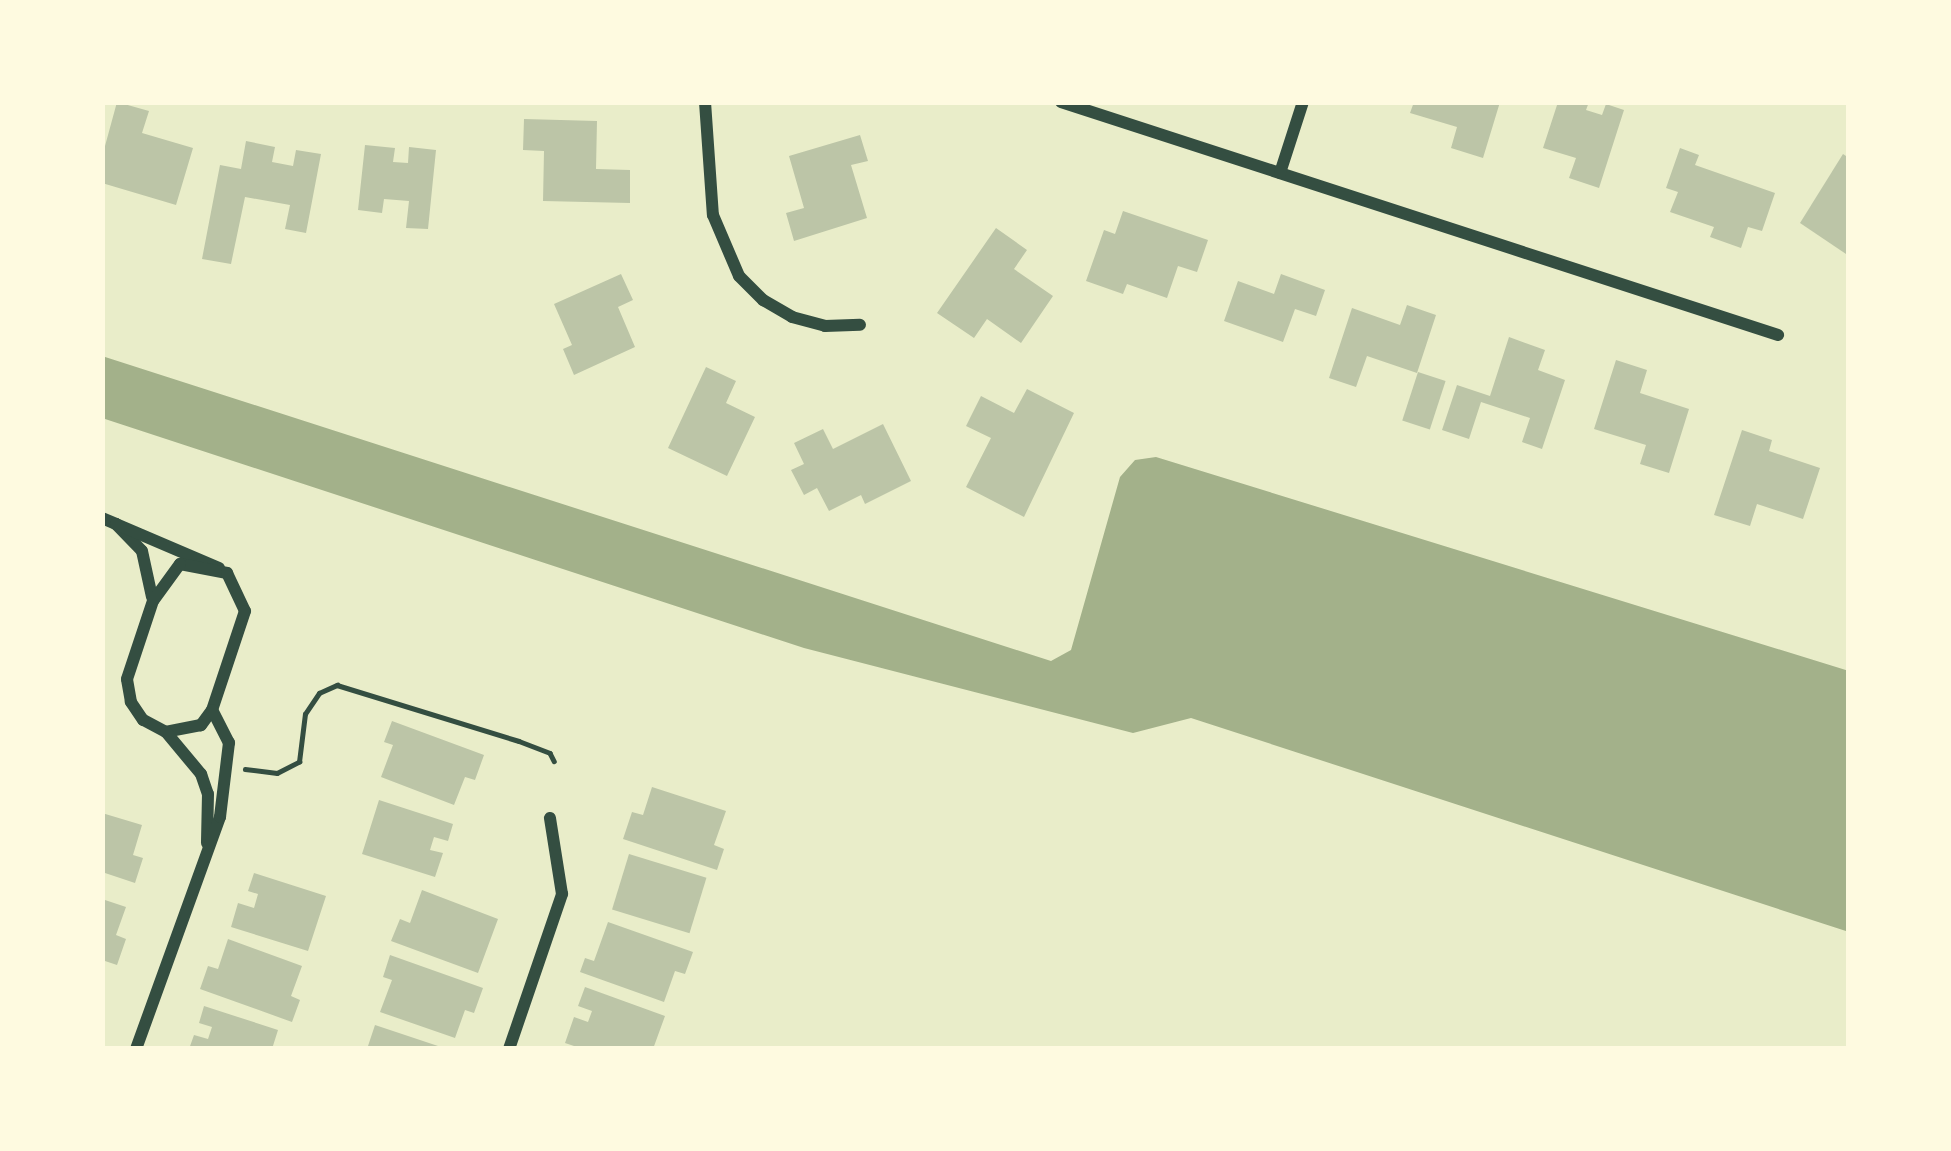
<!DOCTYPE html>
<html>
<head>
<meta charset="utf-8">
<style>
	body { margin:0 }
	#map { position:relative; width:1951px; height:1151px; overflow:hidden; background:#e9edc9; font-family:"Asap Condensed",sans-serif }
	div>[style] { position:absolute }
	.water>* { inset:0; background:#a3b18a }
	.building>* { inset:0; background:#bcc5a7; transform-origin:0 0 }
	.path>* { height:4.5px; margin:-2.25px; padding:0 2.25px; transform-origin:2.25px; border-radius:2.25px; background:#344e41 }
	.minor>* { height:12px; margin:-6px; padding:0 6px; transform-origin:6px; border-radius:6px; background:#344e41 }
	span { translate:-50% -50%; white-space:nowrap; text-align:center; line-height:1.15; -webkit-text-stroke:12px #fefae0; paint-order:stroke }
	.frame { position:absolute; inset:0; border:105px solid #fefae0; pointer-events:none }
</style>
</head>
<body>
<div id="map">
	<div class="water">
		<i style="clip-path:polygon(102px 356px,1051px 661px,1071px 650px,1120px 477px,1135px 460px,1156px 457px,1849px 671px,1849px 932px,1191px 718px,1133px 733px,804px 648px,102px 418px)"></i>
	</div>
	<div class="building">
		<i style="clip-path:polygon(117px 102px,149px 111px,142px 133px,193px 148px,176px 205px,102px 183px,102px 157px)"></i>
		<i style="clip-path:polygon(1414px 102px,1500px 102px,1483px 158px,1451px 148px,1457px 127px,1410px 113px)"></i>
		<i style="clip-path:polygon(1558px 102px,1589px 102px,1586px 110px,1602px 115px,1606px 104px,1624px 110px,1599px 188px,1569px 178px,1576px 158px,1543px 148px)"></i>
		<i style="clip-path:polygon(524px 119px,597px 121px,596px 169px,630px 170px,630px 203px,543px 201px,544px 151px,523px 150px)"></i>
		<i style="clip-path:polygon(860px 135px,868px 161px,851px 165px,867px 218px,794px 241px,786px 213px,804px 208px,789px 156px)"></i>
		<i style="clip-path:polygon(246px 141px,275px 147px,272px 162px,293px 166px,296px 150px,321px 154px,306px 233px,285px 229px,290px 205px,245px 197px,231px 264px,202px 259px,220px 165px,241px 169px)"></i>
		<i style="clip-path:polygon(365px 145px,395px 148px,393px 162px,408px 163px,409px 147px,436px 150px,428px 229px,406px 228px,409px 201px,384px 199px,382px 213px,358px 210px)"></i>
		<i style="clip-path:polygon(1680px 148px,1699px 155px,1695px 165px,1775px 193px,1762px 231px,1748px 227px,1741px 248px,1710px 237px,1714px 227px,1670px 212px,1678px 192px,1666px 188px)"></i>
		<i style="clip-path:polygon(1843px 154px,1849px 158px,1849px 256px,1800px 223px)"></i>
		<i style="clip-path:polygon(1123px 211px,1208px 240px,1197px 272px,1178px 266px,1167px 298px,1127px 284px,1123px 294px,1086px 281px,1104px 230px,1115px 234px)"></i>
		<i style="clip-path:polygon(996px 228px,1027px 250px,1014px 269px,1053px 296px,1021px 343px,987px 319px,974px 338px,937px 313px)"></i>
		<i style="clip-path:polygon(621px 274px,633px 300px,618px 307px,635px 347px,574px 375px,563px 349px,572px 345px,554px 304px)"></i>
		<i style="clip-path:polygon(1281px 274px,1325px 290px,1316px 316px,1295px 309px,1283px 342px,1224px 321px,1238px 281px,1274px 294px)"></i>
		<i style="clip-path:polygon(1407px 305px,1436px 315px,1417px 373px,1367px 356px,1356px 387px,1329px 378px,1352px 308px,1400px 325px)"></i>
		<i style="clip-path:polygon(1509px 337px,1545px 350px,1538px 370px,1565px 380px,1542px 449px,1522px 442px,1530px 418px,1481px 402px,1469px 439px,1442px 430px,1457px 385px,1490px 396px)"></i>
		<i style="clip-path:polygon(1616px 360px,1647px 370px,1640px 393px,1689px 409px,1669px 473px,1640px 464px,1646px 445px,1594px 429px)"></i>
		<i style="clip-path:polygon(706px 367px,736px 381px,726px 403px,755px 417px,727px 476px,668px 448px)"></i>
		<i style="left:1418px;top:372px;width:29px;height:51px;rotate:18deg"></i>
		<i style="clip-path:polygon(1027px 389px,1074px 413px,1024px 517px,966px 487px,991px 438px,966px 426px,981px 396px,1014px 413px)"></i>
		<i style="clip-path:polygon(883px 424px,911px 481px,865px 504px,861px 495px,829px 511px,817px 488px,804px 495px,791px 470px,804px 464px,794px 443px,823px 429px,833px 449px)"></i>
		<i style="clip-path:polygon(1742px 430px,1772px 440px,1769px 451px,1820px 468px,1803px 519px,1757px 504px,1750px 526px,1714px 515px)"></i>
		<i style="clip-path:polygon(392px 721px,484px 755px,475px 780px,465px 777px,454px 805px,381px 777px,393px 745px,384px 742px)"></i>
		<i style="clip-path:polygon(652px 787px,726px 811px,714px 845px,724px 849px,717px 870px,623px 839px,632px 812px,643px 815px)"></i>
		<i style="clip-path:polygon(379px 800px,453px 824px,448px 841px,434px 837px,430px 850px,443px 853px,435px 877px,362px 854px)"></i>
		<i style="clip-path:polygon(102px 813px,142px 825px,133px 855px,143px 858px,135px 883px,102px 872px)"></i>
		<i style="left:629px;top:854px;width:81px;height:58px;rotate:17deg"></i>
		<i style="clip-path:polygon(254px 873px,326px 896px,308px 951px,231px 927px,238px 903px,254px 908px,258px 894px,248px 891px)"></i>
		<i style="clip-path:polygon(422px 890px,498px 919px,478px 973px,391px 941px,400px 919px,410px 923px)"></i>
		<i style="clip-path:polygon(102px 899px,126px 907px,116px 935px,126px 939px,117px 965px,102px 960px)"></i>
		<i style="clip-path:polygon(608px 922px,693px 952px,685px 974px,675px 971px,664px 1002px,580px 972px,585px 958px,594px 961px)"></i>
		<i style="clip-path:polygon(228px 939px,302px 966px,291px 996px,300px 1000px,292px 1022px,200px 989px,208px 966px,218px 969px)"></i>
		<i style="clip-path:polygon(390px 955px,483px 988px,474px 1013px,465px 1010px,455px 1038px,380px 1012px,392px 980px,383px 977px)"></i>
		<i style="clip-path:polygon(585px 987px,665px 1016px,653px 1049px,583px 1049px,565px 1043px,574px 1017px,588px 1022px,592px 1011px,578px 1006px)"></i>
		<i style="clip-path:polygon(204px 1006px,278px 1030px,272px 1049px,189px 1049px,194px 1035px,208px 1039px,212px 1027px,199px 1023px)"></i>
		<i style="clip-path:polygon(375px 1025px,444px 1048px,444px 1049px,367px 1049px)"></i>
	</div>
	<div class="path">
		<i style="left:245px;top:769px;width:32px;rotate:7deg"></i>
		<i style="left:277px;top:773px;width:25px;rotate:-27deg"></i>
		<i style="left:299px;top:762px;width:48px;rotate:-82.9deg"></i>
		<i style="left:305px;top:714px;width:25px;rotate:-56deg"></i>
		<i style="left:319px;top:693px;width:20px;rotate:-24deg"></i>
		<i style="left:337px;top:685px;width:190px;rotate:17.1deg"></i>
		<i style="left:519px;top:741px;width:33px;rotate:21deg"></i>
		<i style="left:550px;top:753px;width:9px;rotate:63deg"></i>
	</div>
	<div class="minor">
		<i style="left:705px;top:102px;width:113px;rotate:86deg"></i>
		<i style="left:713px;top:215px;width:66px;rotate:66.9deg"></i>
		<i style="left:739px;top:276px;width:34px;rotate:45deg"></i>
		<i style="left:763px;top:300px;width:34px;rotate:30deg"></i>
		<i style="left:792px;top:317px;width:34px;rotate:15deg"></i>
		<i style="left:825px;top:326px;width:35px;rotate:-2deg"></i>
		<i style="left:1061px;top:102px;width:754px;rotate:18deg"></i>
		<i style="left:1280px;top:173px;width:75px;rotate:-72.1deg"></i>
		<i style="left:102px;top:518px;width:15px;rotate:23deg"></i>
		<i style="left:116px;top:524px;width:37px;rotate:46deg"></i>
		<i style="left:142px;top:551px;width:47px;rotate:77.7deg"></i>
		<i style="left:116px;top:524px;width:112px;rotate:23.1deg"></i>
		<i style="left:180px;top:564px;width:48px;rotate:10.8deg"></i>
		<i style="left:227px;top:573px;width:42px;rotate:64.7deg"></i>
		<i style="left:245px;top:611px;width:104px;rotate:108.4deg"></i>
		<i style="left:212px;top:710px;width:19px;rotate:126deg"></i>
		<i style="left:201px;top:725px;width:36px;rotate:169deg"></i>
		<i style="left:166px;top:732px;width:26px;rotate:-152deg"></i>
		<i style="left:143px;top:720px;width:22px;rotate:-124deg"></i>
		<i style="left:131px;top:702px;width:23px;rotate:-100deg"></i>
		<i style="left:127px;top:679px;width:82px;rotate:-71.6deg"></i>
		<i style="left:153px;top:601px;width:46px;rotate:-53.9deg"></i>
		<i style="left:166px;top:732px;width:55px;rotate:50.2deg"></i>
		<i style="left:201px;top:774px;width:21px;rotate:71deg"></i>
		<i style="left:208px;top:794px;width:49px;rotate:91.2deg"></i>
		<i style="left:136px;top:1049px;width:247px;rotate:-70.1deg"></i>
		<i style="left:220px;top:817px;width:75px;rotate:-83.1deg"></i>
		<i style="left:229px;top:743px;width:37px;rotate:-117deg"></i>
		<i style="left:509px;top:1049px;width:164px;rotate:-71.1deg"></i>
		<i style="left:562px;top:894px;width:77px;rotate:-99deg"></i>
	</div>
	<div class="frame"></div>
</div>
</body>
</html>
